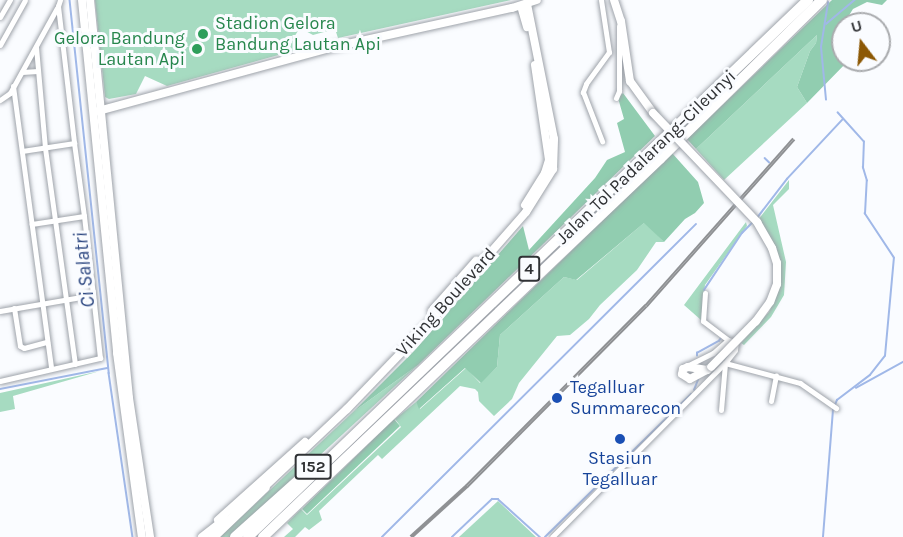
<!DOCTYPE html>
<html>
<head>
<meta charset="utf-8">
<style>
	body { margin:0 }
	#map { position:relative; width:903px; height:537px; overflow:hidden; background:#fafcff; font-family:Karla,sans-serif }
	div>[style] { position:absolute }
	.green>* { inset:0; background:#a6dbc1 }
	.forest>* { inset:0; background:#91cdb0 }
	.stream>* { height:1.5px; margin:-0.75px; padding:0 0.75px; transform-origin:0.75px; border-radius:0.75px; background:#a0b8e8 }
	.roads { filter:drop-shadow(0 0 2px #9ea3aa) drop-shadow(0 0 2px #9ea3aa) }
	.street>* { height:5px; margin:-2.5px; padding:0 2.5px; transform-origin:2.5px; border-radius:2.5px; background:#fff }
	.secondary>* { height:8px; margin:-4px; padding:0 4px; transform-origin:4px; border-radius:4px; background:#fff }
	.highway>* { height:10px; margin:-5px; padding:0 5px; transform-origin:5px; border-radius:5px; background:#fff }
	.rail>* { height:4px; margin-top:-2px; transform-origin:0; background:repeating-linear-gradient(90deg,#fafcff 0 4.5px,#8f9194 0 9px); box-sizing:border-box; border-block:2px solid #8f9194 }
	.bridges { filter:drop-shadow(0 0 2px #9ea3aa) drop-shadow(0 0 2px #9ea3aa) }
	.secondary-bridge>* { height:8px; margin:-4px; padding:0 4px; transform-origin:4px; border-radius:4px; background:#fff }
	.dots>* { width:16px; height:16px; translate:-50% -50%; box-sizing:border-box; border:3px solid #fafcff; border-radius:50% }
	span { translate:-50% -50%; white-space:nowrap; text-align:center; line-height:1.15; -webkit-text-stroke:6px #fafcff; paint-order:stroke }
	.shield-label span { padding:2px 4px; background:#fafcff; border:2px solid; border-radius:4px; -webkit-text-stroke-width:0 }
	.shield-label { font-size:16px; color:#303235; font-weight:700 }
	.leisure-label { font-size:18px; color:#27864d }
	.left { translate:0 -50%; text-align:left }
	.right { translate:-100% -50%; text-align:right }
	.street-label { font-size:18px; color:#303235 }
	.transit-label { font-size:18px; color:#164399 }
	.water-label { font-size:20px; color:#2b4680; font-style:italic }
	.north { position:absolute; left:831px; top:12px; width:60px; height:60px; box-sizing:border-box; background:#fafcff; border:2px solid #a9abae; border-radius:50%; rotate:344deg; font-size:16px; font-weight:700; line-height:24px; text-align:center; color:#303235 }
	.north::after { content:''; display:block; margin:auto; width:21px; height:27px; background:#8c5804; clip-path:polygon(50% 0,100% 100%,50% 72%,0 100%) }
</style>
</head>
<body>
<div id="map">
	<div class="green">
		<i style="clip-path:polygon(95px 0,511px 0,338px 38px,335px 29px,313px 35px,300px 28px,292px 40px,295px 43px,293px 51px,167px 86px,145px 76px,136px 94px,109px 99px,105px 97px)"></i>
		<i style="clip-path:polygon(817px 35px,816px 43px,810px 51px,797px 87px,807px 103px,724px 180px,696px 149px)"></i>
		<i style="clip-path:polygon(789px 180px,789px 189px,773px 205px,786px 262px,784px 295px,771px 317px,744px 345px,741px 343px,769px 312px,780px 287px,777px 249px,758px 220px)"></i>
		<i style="clip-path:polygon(645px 222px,664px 242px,656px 242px,637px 270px,600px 305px,589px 319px,570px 335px,557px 336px,519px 383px,512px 399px,494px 416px,479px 401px,478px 392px,475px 389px,460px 386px,382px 459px,378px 455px,319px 511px,322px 520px,309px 530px,305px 527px,295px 537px,284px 537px,293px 529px,287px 523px,301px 509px,307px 515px,401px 427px,395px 419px,416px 402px,420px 409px,466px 368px,480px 383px,497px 367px,500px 335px,564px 277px,577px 280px)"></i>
		<i style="clip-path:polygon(746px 222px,747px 226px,705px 285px,701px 320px,684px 305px)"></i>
		<i style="clip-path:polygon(418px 365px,231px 537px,220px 537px,353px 412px)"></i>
		<i style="clip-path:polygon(100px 371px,13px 396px,15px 409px,0 412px,0 393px)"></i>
		<i style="clip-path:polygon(498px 501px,536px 537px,459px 537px)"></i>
	</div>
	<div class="forest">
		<i style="clip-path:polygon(832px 0,887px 0,882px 5px,867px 2px,853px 9px,841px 28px,843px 60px,849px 60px,807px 103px,797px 87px,810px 51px,816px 43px,817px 35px,696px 149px,687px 139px)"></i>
		<i style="clip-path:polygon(623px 93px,655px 136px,418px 365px,353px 412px,415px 350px,523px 226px,529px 250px,595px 178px,607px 160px,625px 152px,617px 123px,624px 119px,618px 98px)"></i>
		<i style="clip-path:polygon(672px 153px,698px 182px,704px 203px,695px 213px,685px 219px,664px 242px,644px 223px,576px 280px,564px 277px,500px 335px,497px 367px,481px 383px,465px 368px,419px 409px,416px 402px)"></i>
		<i style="clip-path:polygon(394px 419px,400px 426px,307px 514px,302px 509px)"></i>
	</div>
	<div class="stream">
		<i style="left:70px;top:0;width:375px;rotate:84deg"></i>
		<i style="left:109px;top:373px;width:166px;rotate:81.7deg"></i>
		<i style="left:826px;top:24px;width:38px;rotate:-40deg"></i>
		<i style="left:826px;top:100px;width:53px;rotate:-95.4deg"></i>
		<i style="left:821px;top:47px;width:45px;rotate:-81deg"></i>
		<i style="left:765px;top:158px;width:6px;rotate:45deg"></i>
		<i style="left:757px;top:218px;width:49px;rotate:-52.4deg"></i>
		<i style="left:787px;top:179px;width:81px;rotate:-47deg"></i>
		<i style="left:704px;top:290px;width:69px;rotate:-56.3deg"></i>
		<i style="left:742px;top:233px;width:17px;rotate:-45deg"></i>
		<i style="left:697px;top:356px;width:3px;rotate:-90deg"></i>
		<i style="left:697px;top:353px;width:25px;rotate:-29deg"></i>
		<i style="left:719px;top:341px;width:4px;rotate:-56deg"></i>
		<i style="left:856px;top:388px;width:54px;rotate:-29deg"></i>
		<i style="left:0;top:389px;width:109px;rotate:-11.1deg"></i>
		<i style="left:694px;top:390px;width:11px;rotate:-68deg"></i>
		<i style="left:835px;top:405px;width:5px;rotate:-68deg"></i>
		<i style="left:837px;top:400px;width:41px;rotate:-37.1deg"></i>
		<i style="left:870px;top:375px;width:24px;rotate:-52deg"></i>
		<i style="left:885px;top:356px;width:98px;rotate:-84.8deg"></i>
		<i style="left:894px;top:258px;width:53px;rotate:-123.4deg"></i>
		<i style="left:865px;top:214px;width:33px;rotate:-87deg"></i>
		<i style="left:867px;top:181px;width:14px;rotate:-107deg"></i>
		<i style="left:863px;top:168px;width:26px;rotate:-88deg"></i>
		<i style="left:864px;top:142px;width:39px;rotate:-132deg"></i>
		<i style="left:382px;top:537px;width:443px;rotate:-44.9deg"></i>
		<i style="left:452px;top:537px;width:55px;rotate:-43.5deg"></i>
		<i style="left:492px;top:499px;width:6px"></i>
		<i style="left:498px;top:499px;width:57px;rotate:42.1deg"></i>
		<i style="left:545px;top:537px;width:204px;rotate:-44.4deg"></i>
		<i style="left:823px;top:537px;width:128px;rotate:-85.5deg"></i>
	</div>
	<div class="roads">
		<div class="street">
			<i style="left:60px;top:0;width:6px;rotate:108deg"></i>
			<i style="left:58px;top:6px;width:138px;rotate:83.3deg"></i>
			<i style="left:601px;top:0;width:53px;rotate:81.3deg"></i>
			<i style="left:609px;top:52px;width:39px;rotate:126deg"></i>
			<i style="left:586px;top:84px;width:9px;rotate:111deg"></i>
			<i style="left:583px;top:92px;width:53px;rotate:68.8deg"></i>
			<i style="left:0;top:17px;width:20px;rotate:-60deg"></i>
			<i style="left:0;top:45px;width:51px;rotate:-60.9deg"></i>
			<i style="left:36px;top:47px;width:101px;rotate:84.9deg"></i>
			<i style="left:45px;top:148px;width:218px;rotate:82.1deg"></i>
			<i style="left:22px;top:72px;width:16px;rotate:-4deg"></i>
			<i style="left:13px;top:86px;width:285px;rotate:82.3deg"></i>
			<i style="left:616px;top:98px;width:8px;rotate:-67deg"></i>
			<i style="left:619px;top:91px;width:65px;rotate:-90deg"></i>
			<i style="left:0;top:100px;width:12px;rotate:-35deg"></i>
			<i style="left:10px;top:93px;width:97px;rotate:-61.1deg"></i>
			<i style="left:22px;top:151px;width:53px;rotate:-8.7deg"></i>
			<i style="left:74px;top:143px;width:74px;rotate:82.2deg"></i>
			<i style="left:705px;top:293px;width:28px;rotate:94deg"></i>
			<i style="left:703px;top:321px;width:31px;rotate:37deg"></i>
			<i style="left:14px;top:308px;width:38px;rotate:81deg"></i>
			<i style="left:20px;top:346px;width:4px;rotate:27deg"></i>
			<i style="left:24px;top:348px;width:24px;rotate:-15deg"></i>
			<i style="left:0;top:311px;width:94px;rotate:-9.8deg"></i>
			<i style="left:93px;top:295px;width:80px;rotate:-96.5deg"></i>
			<i style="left:84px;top:216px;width:53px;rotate:171.3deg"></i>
			<i style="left:0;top:381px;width:103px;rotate:-13deg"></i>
			<i style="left:100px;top:358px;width:63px;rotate:-96.3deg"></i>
			<i style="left:771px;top:401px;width:26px;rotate:-79deg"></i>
			<i style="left:721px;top:410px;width:47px;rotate:-85.1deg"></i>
			<i style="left:725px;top:363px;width:78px;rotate:14.9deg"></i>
			<i style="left:800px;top:383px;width:44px;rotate:34.8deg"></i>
			<i style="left:552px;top:537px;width:245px;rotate:-45.2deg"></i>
			<i style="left:725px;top:363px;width:16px;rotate:-52deg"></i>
			<i style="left:735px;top:350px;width:8px;rotate:-83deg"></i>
			<i style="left:736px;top:342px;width:8px;rotate:-166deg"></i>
			<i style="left:728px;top:340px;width:20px;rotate:139deg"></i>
			<i style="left:713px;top:353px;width:30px;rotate:154deg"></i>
		</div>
		<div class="secondary">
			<i style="left:82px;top:0;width:355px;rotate:84.3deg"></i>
			<i style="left:117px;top:353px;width:186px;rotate:82.3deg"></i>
			<i style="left:90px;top:0;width:400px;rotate:84.4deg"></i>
			<i style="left:129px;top:398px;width:141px;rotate:81.4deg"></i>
			<i style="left:614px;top:0;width:22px;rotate:72deg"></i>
			<i style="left:621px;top:21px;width:61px;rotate:81.5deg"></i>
			<i style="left:630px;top:81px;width:39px;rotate:54deg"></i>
			<i style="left:521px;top:6px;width:22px;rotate:74deg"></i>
			<i style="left:98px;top:111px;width:245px;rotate:-15.2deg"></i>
			<i style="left:334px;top:47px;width:182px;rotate:-12.4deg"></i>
			<i style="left:512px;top:8px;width:26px;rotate:-18deg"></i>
			<i style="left:525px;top:205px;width:38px;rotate:-58deg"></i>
			<i style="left:545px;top:173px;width:14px;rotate:-73deg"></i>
			<i style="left:549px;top:160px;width:96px;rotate:-98.4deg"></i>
			<i style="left:432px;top:311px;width:67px;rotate:-48.7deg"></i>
			<i style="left:707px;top:370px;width:19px;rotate:-171deg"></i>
			<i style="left:688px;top:367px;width:5px;rotate:158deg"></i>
			<i style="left:683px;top:369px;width:5px;rotate:101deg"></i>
			<i style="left:682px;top:374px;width:9px;rotate:32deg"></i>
			<i style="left:690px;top:379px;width:19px;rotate:-28deg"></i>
			<i style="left:707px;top:370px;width:5px;rotate:-37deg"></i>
			<i style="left:262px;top:489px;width:117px;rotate:-43.3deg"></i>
			<i style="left:347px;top:409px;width:107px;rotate:-46.1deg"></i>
			<i style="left:421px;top:332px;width:159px;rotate:-48.8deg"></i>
			<i style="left:526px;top:212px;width:51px;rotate:-57.9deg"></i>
			<i style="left:553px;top:169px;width:30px;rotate:-88deg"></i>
			<i style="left:554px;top:139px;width:138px;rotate:-101.3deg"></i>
			<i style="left:218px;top:520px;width:117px;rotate:-41.9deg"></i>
			<i style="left:202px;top:537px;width:29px;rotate:-38deg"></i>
		</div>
		<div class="highway">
			<i style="left:213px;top:537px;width:72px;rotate:-43.9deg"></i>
			<i style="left:235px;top:537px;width:105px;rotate:-41.9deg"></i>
			<i style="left:248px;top:537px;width:776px;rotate:-43.8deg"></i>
			<i style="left:263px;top:537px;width:548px;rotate:-43.6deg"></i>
			<i style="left:660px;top:159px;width:227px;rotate:-44.5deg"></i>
		</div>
	</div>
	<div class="rail">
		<i style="left:411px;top:537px;width:76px;rotate:-42.3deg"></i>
		<i style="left:467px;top:486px;width:254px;rotate:-45.2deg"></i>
		<i style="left:646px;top:306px;width:223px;rotate:-48.5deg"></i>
	</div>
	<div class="bridges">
		<div class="secondary-bridge">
			<i style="left:653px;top:113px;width:151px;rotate:46.3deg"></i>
			<i style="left:757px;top:222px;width:30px;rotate:60deg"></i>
			<i style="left:772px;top:248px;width:16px;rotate:72deg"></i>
			<i style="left:777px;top:263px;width:21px;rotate:90deg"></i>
			<i style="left:777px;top:284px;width:19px;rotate:111deg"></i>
			<i style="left:770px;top:302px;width:24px;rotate:126deg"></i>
			<i style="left:756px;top:321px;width:64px;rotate:134.4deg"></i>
		</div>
	</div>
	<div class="dots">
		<i style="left:203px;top:34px;background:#2e9e5b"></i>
		<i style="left:197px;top:49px;background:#2e9e5b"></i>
		<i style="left:557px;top:398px;background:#1a4fb4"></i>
		<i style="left:620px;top:439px;background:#1a4fb4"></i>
	</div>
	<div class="shield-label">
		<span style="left:529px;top:269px">4</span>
		<span style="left:313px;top:467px">152</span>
	</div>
	<div class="leisure-label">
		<span class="left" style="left:215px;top:34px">Stadion Gelora<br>Bandung Lautan Api</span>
		<span class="right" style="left:185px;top:49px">Gelora Bandung<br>Lautan Api</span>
	</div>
	<div class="street-label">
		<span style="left:646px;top:157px;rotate:-44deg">Jalan Tol Padalarang–Cileunyi</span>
		<span style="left:446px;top:302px;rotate:-48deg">Viking Boulevard</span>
	</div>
	<div class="transit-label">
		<span class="left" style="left:570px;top:398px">Tegalluar<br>Summarecon</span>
		<span style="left:620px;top:469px">Stasiun<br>Tegalluar</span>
	</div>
	<div class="water-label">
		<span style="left:84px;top:270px;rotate:-96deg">Ci Salatri</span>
	</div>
	<div class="north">U</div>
</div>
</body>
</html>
